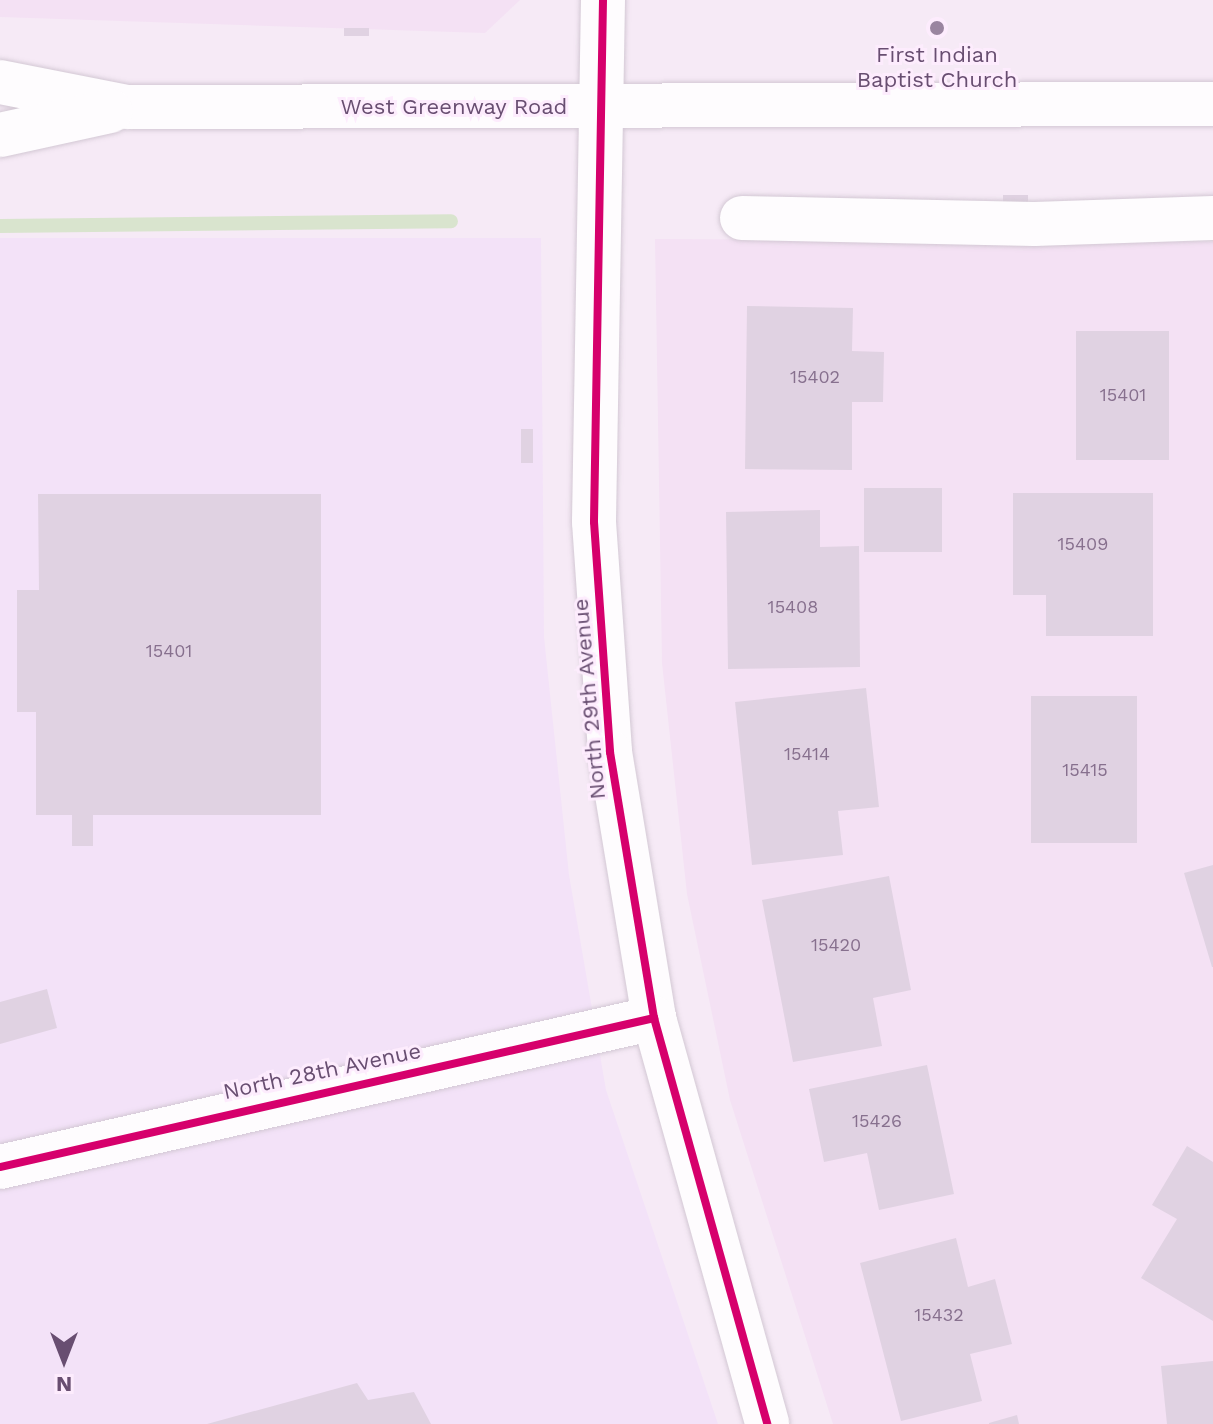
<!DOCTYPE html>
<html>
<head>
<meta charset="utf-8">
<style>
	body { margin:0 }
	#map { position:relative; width:1213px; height:1424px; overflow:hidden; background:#f6eaf6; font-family:"Work Sans",sans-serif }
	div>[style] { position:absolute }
	.residential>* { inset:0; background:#f4e1f4 }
	.commercial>* { inset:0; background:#f3e2f8 }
	.stream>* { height:14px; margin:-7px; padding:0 7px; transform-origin:7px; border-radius:7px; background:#d9e4ce }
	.building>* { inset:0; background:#e0d2e2; transform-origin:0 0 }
	.roads { filter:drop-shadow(0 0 2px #d3c8d4) drop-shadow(0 0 2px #d3c8d4) }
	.street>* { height:44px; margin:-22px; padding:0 22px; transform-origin:22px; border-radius:22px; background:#fefcfe }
	.secondary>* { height:44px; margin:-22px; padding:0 22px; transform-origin:22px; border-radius:22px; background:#fefcfe }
	.cycleway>* { height:8px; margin:-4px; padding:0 4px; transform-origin:4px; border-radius:4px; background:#d6006c }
	.dots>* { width:22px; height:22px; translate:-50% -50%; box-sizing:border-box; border:4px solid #fdecfd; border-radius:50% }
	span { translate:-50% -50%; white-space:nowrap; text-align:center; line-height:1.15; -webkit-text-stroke:6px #fdecfd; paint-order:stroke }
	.number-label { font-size:18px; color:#87708e }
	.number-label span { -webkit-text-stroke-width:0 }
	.poi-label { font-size:22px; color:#684e71 }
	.street-label { font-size:22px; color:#684e71 }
	.north { position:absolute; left:24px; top:1320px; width:80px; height:80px; -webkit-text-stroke:6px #fdecfd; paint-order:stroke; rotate:180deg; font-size:22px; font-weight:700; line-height:32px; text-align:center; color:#684e71 }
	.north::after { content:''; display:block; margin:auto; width:28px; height:36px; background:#684e71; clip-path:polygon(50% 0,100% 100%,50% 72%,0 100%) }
</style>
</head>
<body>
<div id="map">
	<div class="residential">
		<i style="clip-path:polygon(0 0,520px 0,485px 33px,0 17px)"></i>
		<i style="clip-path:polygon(655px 239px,1213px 242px,1213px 1424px,833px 1424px,730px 1100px,687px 894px,662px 663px)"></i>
	</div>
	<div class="commercial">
		<i style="clip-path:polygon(0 238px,541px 238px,544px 637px,569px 875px,606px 1090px,718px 1424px,0 1424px)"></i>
	</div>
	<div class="stream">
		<i style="left:0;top:226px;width:451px;rotate:-0.6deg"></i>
	</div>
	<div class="building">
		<i style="left:344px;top:28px;width:25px;height:8px"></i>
		<i style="left:1003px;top:195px;width:25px;height:8px"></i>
		<i style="clip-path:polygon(747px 306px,853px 308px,852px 351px,884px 352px,883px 402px,852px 402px,852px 470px,745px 469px)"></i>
		<i style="left:1076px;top:331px;width:93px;height:129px"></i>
		<i style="left:521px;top:429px;width:12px;height:34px"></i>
		<i style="left:864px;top:488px;width:78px;height:64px"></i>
		<i style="clip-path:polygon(1013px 493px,1153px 493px,1153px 636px,1046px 636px,1046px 595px,1013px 595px)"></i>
		<i style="clip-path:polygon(38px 494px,321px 494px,321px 815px,93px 815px,93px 846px,72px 846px,72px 815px,36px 815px,36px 712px,17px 712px,17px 590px,39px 590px)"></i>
		<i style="clip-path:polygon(820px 510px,820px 547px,859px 546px,860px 667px,728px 669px,726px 512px)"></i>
		<i style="clip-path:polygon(866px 688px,879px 807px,838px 811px,843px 855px,752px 865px,735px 702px)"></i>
		<i style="left:1137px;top:696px;width:147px;height:106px;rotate:90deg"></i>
		<i style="clip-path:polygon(1213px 865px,1213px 967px,1212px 967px,1184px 873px)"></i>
		<i style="clip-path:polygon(889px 876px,911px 990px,873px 998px,882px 1046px,793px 1062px,762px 900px)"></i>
		<i style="clip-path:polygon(47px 989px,57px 1028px,0 1044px,0 1002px)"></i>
		<i style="clip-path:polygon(927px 1065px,954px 1194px,879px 1210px,867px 1153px,824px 1162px,809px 1089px)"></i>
		<i style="clip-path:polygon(1187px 1146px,1213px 1162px,1213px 1321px,1141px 1278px,1177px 1219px,1152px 1205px)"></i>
		<i style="clip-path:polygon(956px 1238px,968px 1287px,995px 1279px,1012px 1344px,970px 1354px,982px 1401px,901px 1421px,860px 1263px)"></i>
		<i style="clip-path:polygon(1213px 1361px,1213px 1424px,1167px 1424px,1161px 1366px)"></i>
		<i style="clip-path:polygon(357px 1383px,368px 1400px,414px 1392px,431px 1424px,207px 1424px)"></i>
		<i style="clip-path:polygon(1017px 1415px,1019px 1424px,989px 1424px,989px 1423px)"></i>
	</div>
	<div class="roads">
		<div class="street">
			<i style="left:742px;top:218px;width:292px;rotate:1.2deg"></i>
			<i style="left:1034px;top:224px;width:179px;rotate:-1.9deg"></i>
		</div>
		<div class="secondary">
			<i style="left:603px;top:0;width:522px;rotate:90.99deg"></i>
			<i style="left:594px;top:522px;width:231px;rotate:86deg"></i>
			<i style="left:610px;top:752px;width:270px;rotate:80.6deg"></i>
			<i style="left:654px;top:1018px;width:421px;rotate:74.4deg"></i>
			<i style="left:0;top:82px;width:130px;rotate:11.1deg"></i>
			<i style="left:128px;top:107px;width:1085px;rotate:-0.16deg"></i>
			<i style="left:0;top:135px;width:113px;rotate:-12.3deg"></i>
			<i style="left:0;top:1167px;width:671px;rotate:-12.83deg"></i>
		</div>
	</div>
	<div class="cycleway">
		<i style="left:603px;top:0;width:522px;rotate:90.99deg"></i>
		<i style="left:594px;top:522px;width:231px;rotate:86deg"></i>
		<i style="left:610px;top:752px;width:270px;rotate:80.6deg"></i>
		<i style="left:654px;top:1018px;width:421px;rotate:74.4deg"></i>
		<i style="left:0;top:1167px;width:671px;rotate:-12.83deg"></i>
	</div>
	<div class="dots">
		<i style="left:937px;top:28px;background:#9a85a0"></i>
	</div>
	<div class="number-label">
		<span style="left:815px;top:377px">15402</span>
		<span style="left:1123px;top:395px">15401</span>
		<span style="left:1083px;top:544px">15409</span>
		<span style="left:793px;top:607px">15408</span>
		<span style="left:169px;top:651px">15401</span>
		<span style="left:807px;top:754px">15414</span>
		<span style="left:1085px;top:770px">15415</span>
		<span style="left:836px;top:945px">15420</span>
		<span style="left:877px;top:1121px">15426</span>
		<span style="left:939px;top:1315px">15432</span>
	</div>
	<div class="poi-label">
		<span style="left:937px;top:67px">First Indian<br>Baptist Church</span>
	</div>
	<div class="street-label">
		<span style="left:454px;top:107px">West Greenway Road</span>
		<span style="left:589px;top:699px;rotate:-95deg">North 29th Avenue</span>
		<span style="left:322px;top:1071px;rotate:-12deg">North 28th Avenue</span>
	</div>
	<div class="north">N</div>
</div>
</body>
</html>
